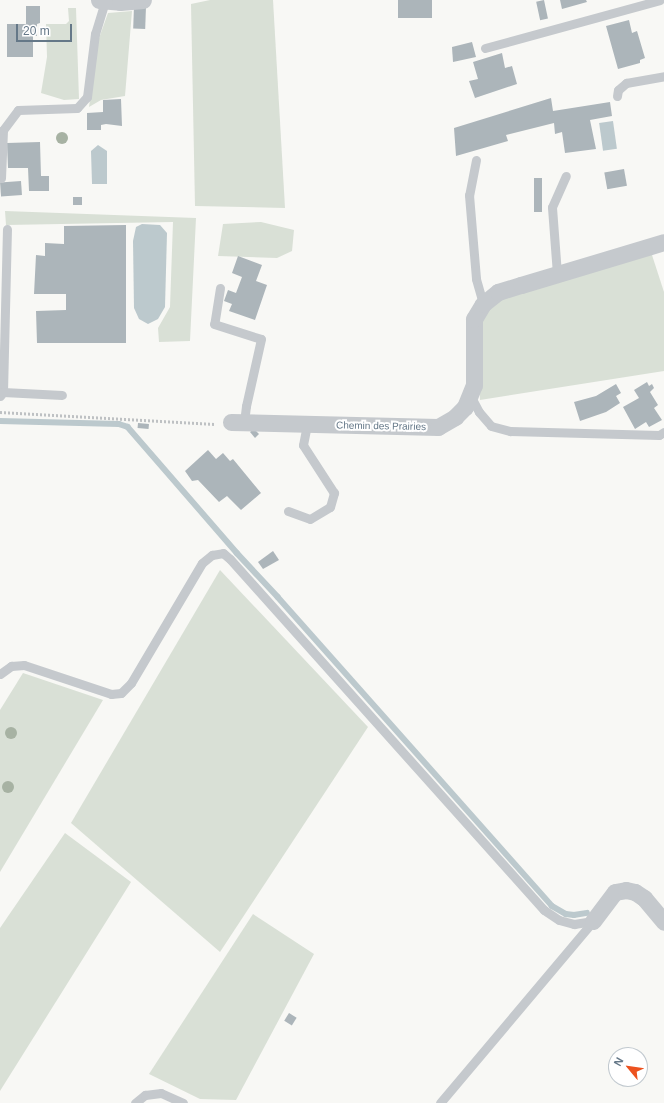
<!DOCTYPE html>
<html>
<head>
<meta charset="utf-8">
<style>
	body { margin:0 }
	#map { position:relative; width:664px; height:1103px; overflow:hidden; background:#f8f8f5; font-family:Arial,sans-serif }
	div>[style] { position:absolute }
	.green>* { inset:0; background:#d9e0d6 }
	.water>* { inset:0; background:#bcc9cd; transform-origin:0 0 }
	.stream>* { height:5.5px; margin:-2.75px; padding:0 2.75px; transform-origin:2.75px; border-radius:2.75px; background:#bcc9cd }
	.building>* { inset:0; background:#acb5ba; transform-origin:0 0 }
	.path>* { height:2.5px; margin-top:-1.25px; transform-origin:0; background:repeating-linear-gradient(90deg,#bec1c3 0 2px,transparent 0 4px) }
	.lane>* { height:9px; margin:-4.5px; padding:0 4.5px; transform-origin:4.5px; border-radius:4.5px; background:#c5c9cd }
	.street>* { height:17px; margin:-8.5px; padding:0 8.5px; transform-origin:8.5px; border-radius:8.5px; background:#c5c9cd }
	.trees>* { width:12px; height:12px; margin:-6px; border-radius:50%; background:#a7b2a3 }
	span { translate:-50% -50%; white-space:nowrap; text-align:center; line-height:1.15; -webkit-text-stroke:4px #fff; paint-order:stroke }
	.street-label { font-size:10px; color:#657888 }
	.north { position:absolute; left:608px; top:1047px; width:40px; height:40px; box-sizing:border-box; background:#fff; border:1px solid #c1c9cf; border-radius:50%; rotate:299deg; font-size:11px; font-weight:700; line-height:16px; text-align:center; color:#657888 }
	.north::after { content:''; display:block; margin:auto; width:14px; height:18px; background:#ed521f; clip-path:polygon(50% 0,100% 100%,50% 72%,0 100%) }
	.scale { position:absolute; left:16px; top:24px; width:56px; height:18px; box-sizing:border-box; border:2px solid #657888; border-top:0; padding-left:5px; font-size:12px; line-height:14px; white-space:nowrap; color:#657888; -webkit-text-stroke:3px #fff; paint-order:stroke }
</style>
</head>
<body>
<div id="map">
	<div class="green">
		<i style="clip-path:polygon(210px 0,273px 0,285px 208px,195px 206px,191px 4px)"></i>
		<i style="clip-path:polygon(68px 8px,76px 8px,79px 99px,64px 100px,41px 93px,47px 57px,46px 24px,66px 24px,69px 21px)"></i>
		<i style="clip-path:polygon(132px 11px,125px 96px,101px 100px,89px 107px,98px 41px,108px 13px)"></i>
		<i style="clip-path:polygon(5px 211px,196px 218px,190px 341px,159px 342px,158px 328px,170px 307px,173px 222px,6px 225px)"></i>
		<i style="clip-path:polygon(261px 222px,294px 230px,292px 251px,277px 258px,218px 256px,223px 224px)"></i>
		<i style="clip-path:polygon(651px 252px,664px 292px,664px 371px,480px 400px,478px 329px,490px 306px,509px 295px)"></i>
		<i style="clip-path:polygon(220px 570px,368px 727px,220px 952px,71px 823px)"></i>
		<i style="clip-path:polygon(23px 673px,103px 700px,0 872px,0 710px)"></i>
		<i style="clip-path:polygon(65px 833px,131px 882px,0 1091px,0 928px)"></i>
		<i style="clip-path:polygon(253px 914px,314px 954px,236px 1100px,200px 1099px,149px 1074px)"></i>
	</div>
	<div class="water">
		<i style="left:613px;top:121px;width:28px;height:14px;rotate:82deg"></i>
		<i style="clip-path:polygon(98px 145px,107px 151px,107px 184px,92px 184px,91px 151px)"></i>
		<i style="clip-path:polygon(142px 224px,160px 225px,167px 233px,165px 307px,158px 319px,148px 324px,139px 319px,134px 308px,133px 241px,136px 227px)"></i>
	</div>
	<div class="stream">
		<i style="left:0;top:421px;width:119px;rotate:1.4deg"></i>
		<i style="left:119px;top:424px;width:9px;rotate:18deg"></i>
		<i style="left:128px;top:427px;width:167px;rotate:49.1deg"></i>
		<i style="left:237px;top:553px;width:60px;rotate:47deg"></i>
		<i style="left:278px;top:597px;width:413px;rotate:48.4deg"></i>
		<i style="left:552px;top:906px;width:16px;rotate:30deg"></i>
		<i style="left:566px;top:914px;width:8px;rotate:7deg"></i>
		<i style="left:574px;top:915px;width:13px;rotate:-9deg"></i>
	</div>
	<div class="building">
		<i style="left:398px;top:0;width:34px;height:18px"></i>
		<i style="left:544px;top:0;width:19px;height:8px;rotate:78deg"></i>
		<i style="clip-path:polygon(560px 0,586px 0,587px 2px,562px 9px)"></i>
		<i style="clip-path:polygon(26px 6px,40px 6px,40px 23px,37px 24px,37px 36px,33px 36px,33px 57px,7px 57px,7px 24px,26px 24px)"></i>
		<i style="left:146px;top:6px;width:23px;height:12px;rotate:92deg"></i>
		<i style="clip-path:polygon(629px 20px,632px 33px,637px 31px,645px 58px,640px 60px,640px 63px,618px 69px,606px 26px)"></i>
		<i style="clip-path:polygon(472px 42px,476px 57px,453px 62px,452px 47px)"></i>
		<i style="clip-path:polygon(502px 53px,505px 68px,512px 66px,517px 84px,475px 98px,469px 81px,478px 79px,473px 62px)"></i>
		<i style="clip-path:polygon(551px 98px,553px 111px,610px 102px,612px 116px,590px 120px,596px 149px,565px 153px,562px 132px,555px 134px,554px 123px,506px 135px,508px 141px,456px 156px,454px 128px)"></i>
		<i style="clip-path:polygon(121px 99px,122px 126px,106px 124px,101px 125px,101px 130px,87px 130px,87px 113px,103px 112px,103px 100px)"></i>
		<i style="clip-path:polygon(40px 142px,41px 176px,49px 176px,49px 191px,29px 191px,28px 168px,8px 168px,7px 143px)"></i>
		<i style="left:624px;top:169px;width:17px;height:20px;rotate:80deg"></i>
		<i style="left:534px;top:178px;width:8px;height:34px"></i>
		<i style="left:21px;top:181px;width:14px;height:21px;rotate:86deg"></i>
		<i style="left:82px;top:197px;width:8px;height:9px;rotate:90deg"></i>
		<i style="clip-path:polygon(126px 225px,126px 343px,37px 343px,36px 311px,66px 310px,66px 294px,34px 294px,36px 255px,45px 256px,45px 243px,64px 244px,64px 226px)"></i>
		<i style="clip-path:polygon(238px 256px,262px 265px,256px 281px,267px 285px,255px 320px,229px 311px,232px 304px,224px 301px,228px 290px,236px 293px,242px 277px,232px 273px)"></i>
		<i style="clip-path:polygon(647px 382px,649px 386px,652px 384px,654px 388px,650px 392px,658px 405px,654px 408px,662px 420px,649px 427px,646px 422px,635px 429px,623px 407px,639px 398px,634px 390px)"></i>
		<i style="clip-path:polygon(616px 384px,621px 393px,616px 396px,620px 403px,606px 412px,580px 421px,574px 402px,596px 396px)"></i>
		<i style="left:138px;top:423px;width:11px;height:5px;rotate:5deg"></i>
		<i style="clip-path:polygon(254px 429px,259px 434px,255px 438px,250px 432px)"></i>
		<i style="clip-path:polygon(208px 450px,216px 459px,223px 453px,230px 461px,233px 459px,261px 493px,241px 510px,227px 496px,219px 502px,198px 480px,192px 481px,185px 471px)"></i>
		<i style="clip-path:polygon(273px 551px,279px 560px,263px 569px,258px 562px)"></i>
		<i style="left:289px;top:1013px;width:9px;height:9px;rotate:32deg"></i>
	</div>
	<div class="path">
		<i style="left:0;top:412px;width:215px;rotate:3.2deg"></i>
	</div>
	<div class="lane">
		<i style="left:485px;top:48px;width:181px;rotate:-15.3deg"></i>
		<i style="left:617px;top:96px;width:6px;rotate:-81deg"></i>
		<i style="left:618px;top:90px;width:11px;rotate:-41deg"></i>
		<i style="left:626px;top:83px;width:39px;rotate:-10deg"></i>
		<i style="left:476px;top:160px;width:36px;rotate:101deg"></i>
		<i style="left:469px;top:195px;width:84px;rotate:85.2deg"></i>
		<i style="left:476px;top:279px;width:26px;rotate:74deg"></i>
		<i style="left:1px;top:178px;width:48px;rotate:-87.6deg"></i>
		<i style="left:3px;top:130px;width:25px;rotate:-53deg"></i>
		<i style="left:18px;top:110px;width:59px;rotate:-1.9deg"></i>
		<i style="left:77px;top:108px;width:15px;rotate:-48deg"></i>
		<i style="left:87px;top:97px;width:64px;rotate:-82.8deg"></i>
		<i style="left:95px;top:34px;width:34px;rotate:-73deg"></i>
		<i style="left:557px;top:274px;width:67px;rotate:-94.3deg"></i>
		<i style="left:552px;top:207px;width:34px;rotate:-66deg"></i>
		<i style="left:220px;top:288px;width:36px;rotate:99deg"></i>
		<i style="left:214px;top:324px;width:49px;rotate:17.7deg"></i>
		<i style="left:261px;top:339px;width:69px;rotate:102.6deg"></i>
		<i style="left:246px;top:406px;width:16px;rotate:97deg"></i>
		<i style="left:3px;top:392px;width:163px;rotate:-88.6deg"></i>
		<i style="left:470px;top:395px;width:19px;rotate:62deg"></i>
		<i style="left:479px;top:412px;width:18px;rotate:49deg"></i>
		<i style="left:491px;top:426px;width:20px;rotate:15deg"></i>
		<i style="left:510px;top:431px;width:149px;rotate:1.5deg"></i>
		<i style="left:659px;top:435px;width:6px;rotate:-31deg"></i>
		<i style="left:0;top:396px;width:5px;rotate:-53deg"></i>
		<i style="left:3px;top:392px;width:59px;rotate:2.9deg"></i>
		<i style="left:288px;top:511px;width:23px;rotate:20deg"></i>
		<i style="left:310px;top:519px;width:23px;rotate:-31deg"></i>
		<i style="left:330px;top:507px;width:15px;rotate:-74deg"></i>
		<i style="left:334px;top:493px;width:57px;rotate:-122.9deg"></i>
		<i style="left:303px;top:445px;width:21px;rotate:-79deg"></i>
		<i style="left:0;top:674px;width:14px;rotate:-36deg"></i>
		<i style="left:11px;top:666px;width:13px;rotate:-4deg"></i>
		<i style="left:24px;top:665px;width:92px;rotate:18.4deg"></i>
		<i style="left:111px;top:694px;width:10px;rotate:-6deg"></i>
		<i style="left:121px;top:693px;width:14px;rotate:-45deg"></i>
		<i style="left:131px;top:683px;width:139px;rotate:-59.4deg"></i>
		<i style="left:202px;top:563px;width:13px;rotate:-39deg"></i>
		<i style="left:212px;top:555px;width:11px;rotate:-10deg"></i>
		<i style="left:223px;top:553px;width:9px;rotate:41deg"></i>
		<i style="left:230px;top:559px;width:471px;rotate:48.2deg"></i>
		<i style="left:544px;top:910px;width:18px;rotate:34deg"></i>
		<i style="left:559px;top:920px;width:16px;rotate:15deg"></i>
		<i style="left:574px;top:924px;width:19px;rotate:-9deg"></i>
		<i style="left:135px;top:1103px;width:13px;rotate:-39deg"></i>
		<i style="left:145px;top:1095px;width:16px;rotate:-7deg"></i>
		<i style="left:161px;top:1093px;width:24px;rotate:24deg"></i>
		<i style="left:440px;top:1103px;width:238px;rotate:-49.9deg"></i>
	</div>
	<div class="street">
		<i style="left:99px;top:0;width:21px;rotate:5deg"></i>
		<i style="left:120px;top:2px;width:23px;rotate:-5deg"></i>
		<i style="left:231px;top:422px;width:207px;rotate:1.4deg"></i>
		<i style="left:438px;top:427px;width:20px;rotate:-30deg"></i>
		<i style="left:455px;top:417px;width:14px;rotate:-45deg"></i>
		<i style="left:465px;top:407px;width:24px;rotate:-68deg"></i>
		<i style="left:474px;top:385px;width:66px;rotate:-90deg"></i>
		<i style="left:474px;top:319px;width:17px;rotate:-59deg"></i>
		<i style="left:483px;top:304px;width:19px;rotate:-39deg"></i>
		<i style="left:498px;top:292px;width:24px;rotate:-17deg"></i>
		<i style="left:521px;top:285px;width:149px;rotate:-16.7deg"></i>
		<i style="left:593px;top:921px;width:36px;rotate:-53deg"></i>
		<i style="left:615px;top:892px;width:11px;rotate:-10deg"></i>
		<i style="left:626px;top:890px;width:9px;rotate:13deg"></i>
		<i style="left:635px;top:892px;width:11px;rotate:34deg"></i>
		<i style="left:644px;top:898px;width:31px;rotate:50deg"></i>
	</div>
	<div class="trees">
		<i style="left:62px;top:138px"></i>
		<i style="left:11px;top:733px"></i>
		<i style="left:8px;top:787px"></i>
	</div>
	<div class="street-label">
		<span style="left:381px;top:426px;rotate:1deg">Chemin des Prairies</span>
	</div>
	<div class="north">N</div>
	<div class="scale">20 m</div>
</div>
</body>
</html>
